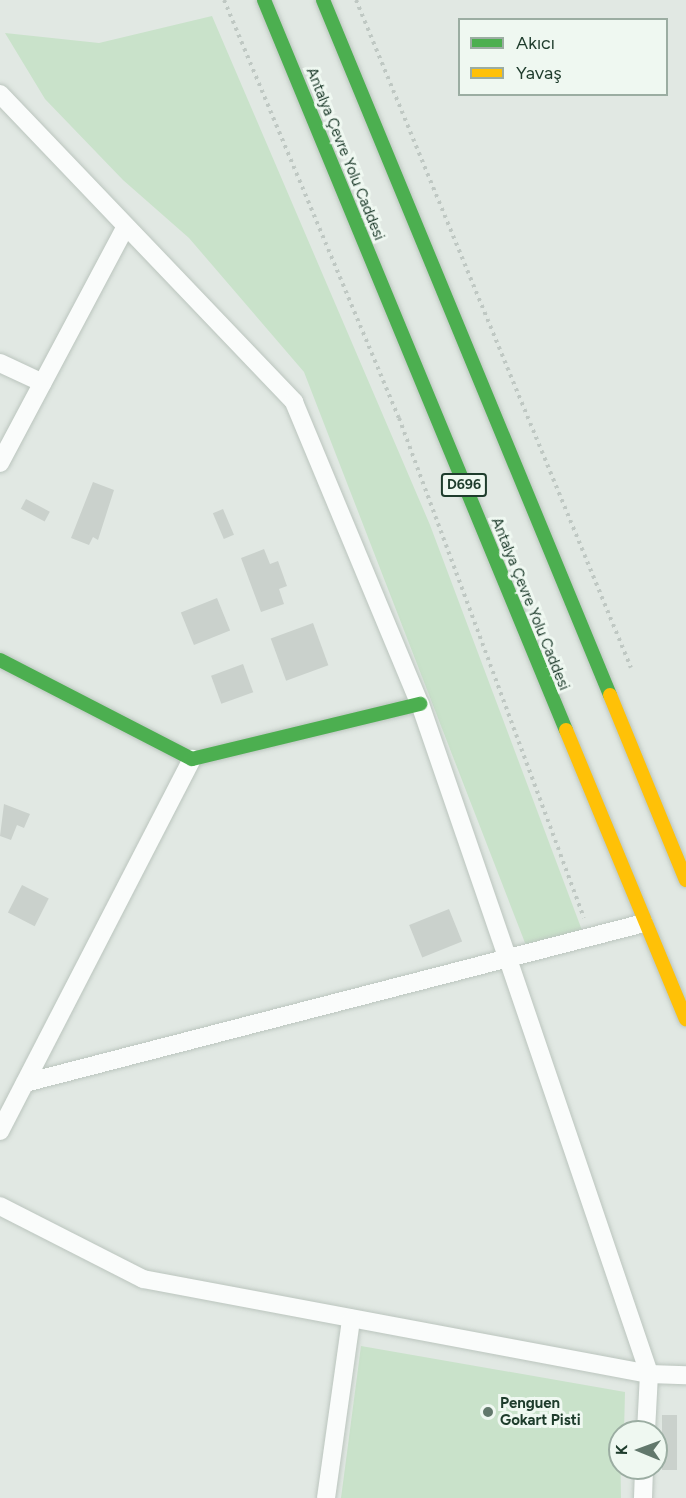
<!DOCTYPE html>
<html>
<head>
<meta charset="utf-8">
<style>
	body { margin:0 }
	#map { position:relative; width:686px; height:1498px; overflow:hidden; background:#e1e8e3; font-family:Figtree,sans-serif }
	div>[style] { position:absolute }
	.green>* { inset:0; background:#c9e2ca }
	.building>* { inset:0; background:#cad1cc; transform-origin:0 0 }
	.path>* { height:4px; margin-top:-2px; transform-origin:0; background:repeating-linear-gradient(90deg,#bfc8c3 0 3px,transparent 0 7.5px) }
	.roads { filter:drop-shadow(0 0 2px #bbc5be) drop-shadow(0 0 2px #bbc5be) }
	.street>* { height:18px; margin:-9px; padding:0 9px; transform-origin:9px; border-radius:9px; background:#fafcfb }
	.fast>* { height:14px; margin:-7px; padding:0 7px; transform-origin:7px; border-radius:7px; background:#4caf50 }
	.slow>* { height:14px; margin:-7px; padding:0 7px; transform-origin:7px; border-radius:7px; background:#ffc107 }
	.dots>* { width:16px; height:16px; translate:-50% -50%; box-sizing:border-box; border:3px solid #eff8f1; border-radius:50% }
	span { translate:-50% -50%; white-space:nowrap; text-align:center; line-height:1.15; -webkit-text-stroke:6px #eff8f1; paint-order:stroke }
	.shield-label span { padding:2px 4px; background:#eff8f1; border:2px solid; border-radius:4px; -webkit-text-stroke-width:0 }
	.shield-label { font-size:14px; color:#1e3c2c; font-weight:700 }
	.street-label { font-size:15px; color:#1e3c2c }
	.poi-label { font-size:15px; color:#1e3c2c; font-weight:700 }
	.left { translate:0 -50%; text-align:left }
	.legend { position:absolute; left:458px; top:18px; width:210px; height:78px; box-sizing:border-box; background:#eff8f1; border:2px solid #9bada2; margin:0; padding:8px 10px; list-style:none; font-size:18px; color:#1e3c2c }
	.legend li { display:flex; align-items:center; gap:12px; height:30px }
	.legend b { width:30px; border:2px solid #9bada2 }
	.north { position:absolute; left:608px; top:1420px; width:60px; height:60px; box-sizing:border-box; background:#eff8f1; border:2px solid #9bada2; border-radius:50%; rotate:271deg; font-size:16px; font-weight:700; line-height:24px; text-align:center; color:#1e3c2c }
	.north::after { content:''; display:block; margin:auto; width:21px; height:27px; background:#62786c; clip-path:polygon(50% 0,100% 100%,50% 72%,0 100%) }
</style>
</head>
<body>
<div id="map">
	<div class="green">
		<i style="clip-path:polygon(212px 16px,430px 525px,583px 933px,527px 948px,304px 372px,189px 238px,123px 180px,45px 99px,5px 33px,99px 43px)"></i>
		<i style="clip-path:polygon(361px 1346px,625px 1392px,624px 1432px,620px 1432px,621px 1498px,341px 1498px)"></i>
	</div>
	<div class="building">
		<i style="clip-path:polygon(93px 482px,114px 490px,98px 540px,93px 537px,89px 545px,71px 538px)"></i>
		<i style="left:26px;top:499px;width:27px;height:11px;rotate:28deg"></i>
		<i style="left:223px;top:509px;width:28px;height:11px;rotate:67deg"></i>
		<i style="clip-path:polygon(264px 549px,270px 564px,278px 561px,287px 586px,279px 589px,284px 604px,261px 612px,241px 558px)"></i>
		<i style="left:217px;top:598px;width:35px;height:39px;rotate:68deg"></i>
		<i style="left:313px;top:623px;width:45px;height:45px;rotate:70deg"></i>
		<i style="left:243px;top:664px;width:30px;height:34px;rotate:70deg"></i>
		<i style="clip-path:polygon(4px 804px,30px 814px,24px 828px,17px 825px,11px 840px,0 836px)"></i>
		<i style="left:22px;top:885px;width:30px;height:31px;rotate:27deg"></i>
		<i style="left:449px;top:909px;width:35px;height:43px;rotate:68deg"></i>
		<i style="left:662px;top:1415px;width:15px;height:55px"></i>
	</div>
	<div class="path">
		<i style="left:224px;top:0;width:453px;rotate:67.3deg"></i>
		<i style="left:399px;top:418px;width:533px;rotate:69.7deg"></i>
		<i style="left:356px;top:0;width:722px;rotate:67.62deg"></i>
	</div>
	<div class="roads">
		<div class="street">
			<i style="left:0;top:94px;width:426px;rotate:46.3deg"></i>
			<i style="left:294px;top:402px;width:327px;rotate:67.4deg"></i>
			<i style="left:420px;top:704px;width:270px;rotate:71deg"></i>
			<i style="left:508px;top:959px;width:438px;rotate:71.2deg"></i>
			<i style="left:649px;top:1374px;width:58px;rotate:93deg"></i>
			<i style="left:0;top:363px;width:47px;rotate:24.9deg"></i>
			<i style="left:0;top:463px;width:268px;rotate:-62deg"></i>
			<i style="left:25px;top:1083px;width:639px;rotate:-14.49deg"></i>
			<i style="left:0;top:1131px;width:419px;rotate:-62.7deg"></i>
			<i style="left:0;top:1206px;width:161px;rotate:27deg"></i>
			<i style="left:143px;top:1279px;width:515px;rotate:10.63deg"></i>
			<i style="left:649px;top:1374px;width:37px;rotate:2deg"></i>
			<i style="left:326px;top:1498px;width:181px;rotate:-82deg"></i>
			<i style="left:643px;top:1498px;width:30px;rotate:-88deg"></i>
		</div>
		<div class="fast">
			<i style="left:264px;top:0;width:790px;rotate:67.53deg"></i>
			<i style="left:323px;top:0;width:752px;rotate:67.56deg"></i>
			<i style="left:0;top:660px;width:216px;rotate:27.3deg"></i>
			<i style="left:192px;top:759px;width:235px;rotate:-13.6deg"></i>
		</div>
		<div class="slow">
			<i style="left:610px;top:695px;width:200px;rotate:67.7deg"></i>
			<i style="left:566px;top:730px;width:313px;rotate:67.5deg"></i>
		</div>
	</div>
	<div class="dots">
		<i style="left:488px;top:1412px;background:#62786c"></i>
	</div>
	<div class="shield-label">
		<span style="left:464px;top:485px">D696</span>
	</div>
	<div class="street-label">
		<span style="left:345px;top:154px;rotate:68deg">Antalya Çevre Yolu Caddesi</span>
		<span style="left:530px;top:604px;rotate:68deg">Antalya Çevre Yolu Caddesi</span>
	</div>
	<div class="poi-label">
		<span class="left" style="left:500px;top:1412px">Penguen<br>Gokart Pisti</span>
	</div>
	<ul class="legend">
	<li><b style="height:8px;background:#4caf50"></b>Akıcı</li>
	<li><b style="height:8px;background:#ffc107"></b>Yavaş</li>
	</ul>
	<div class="north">K</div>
</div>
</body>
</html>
